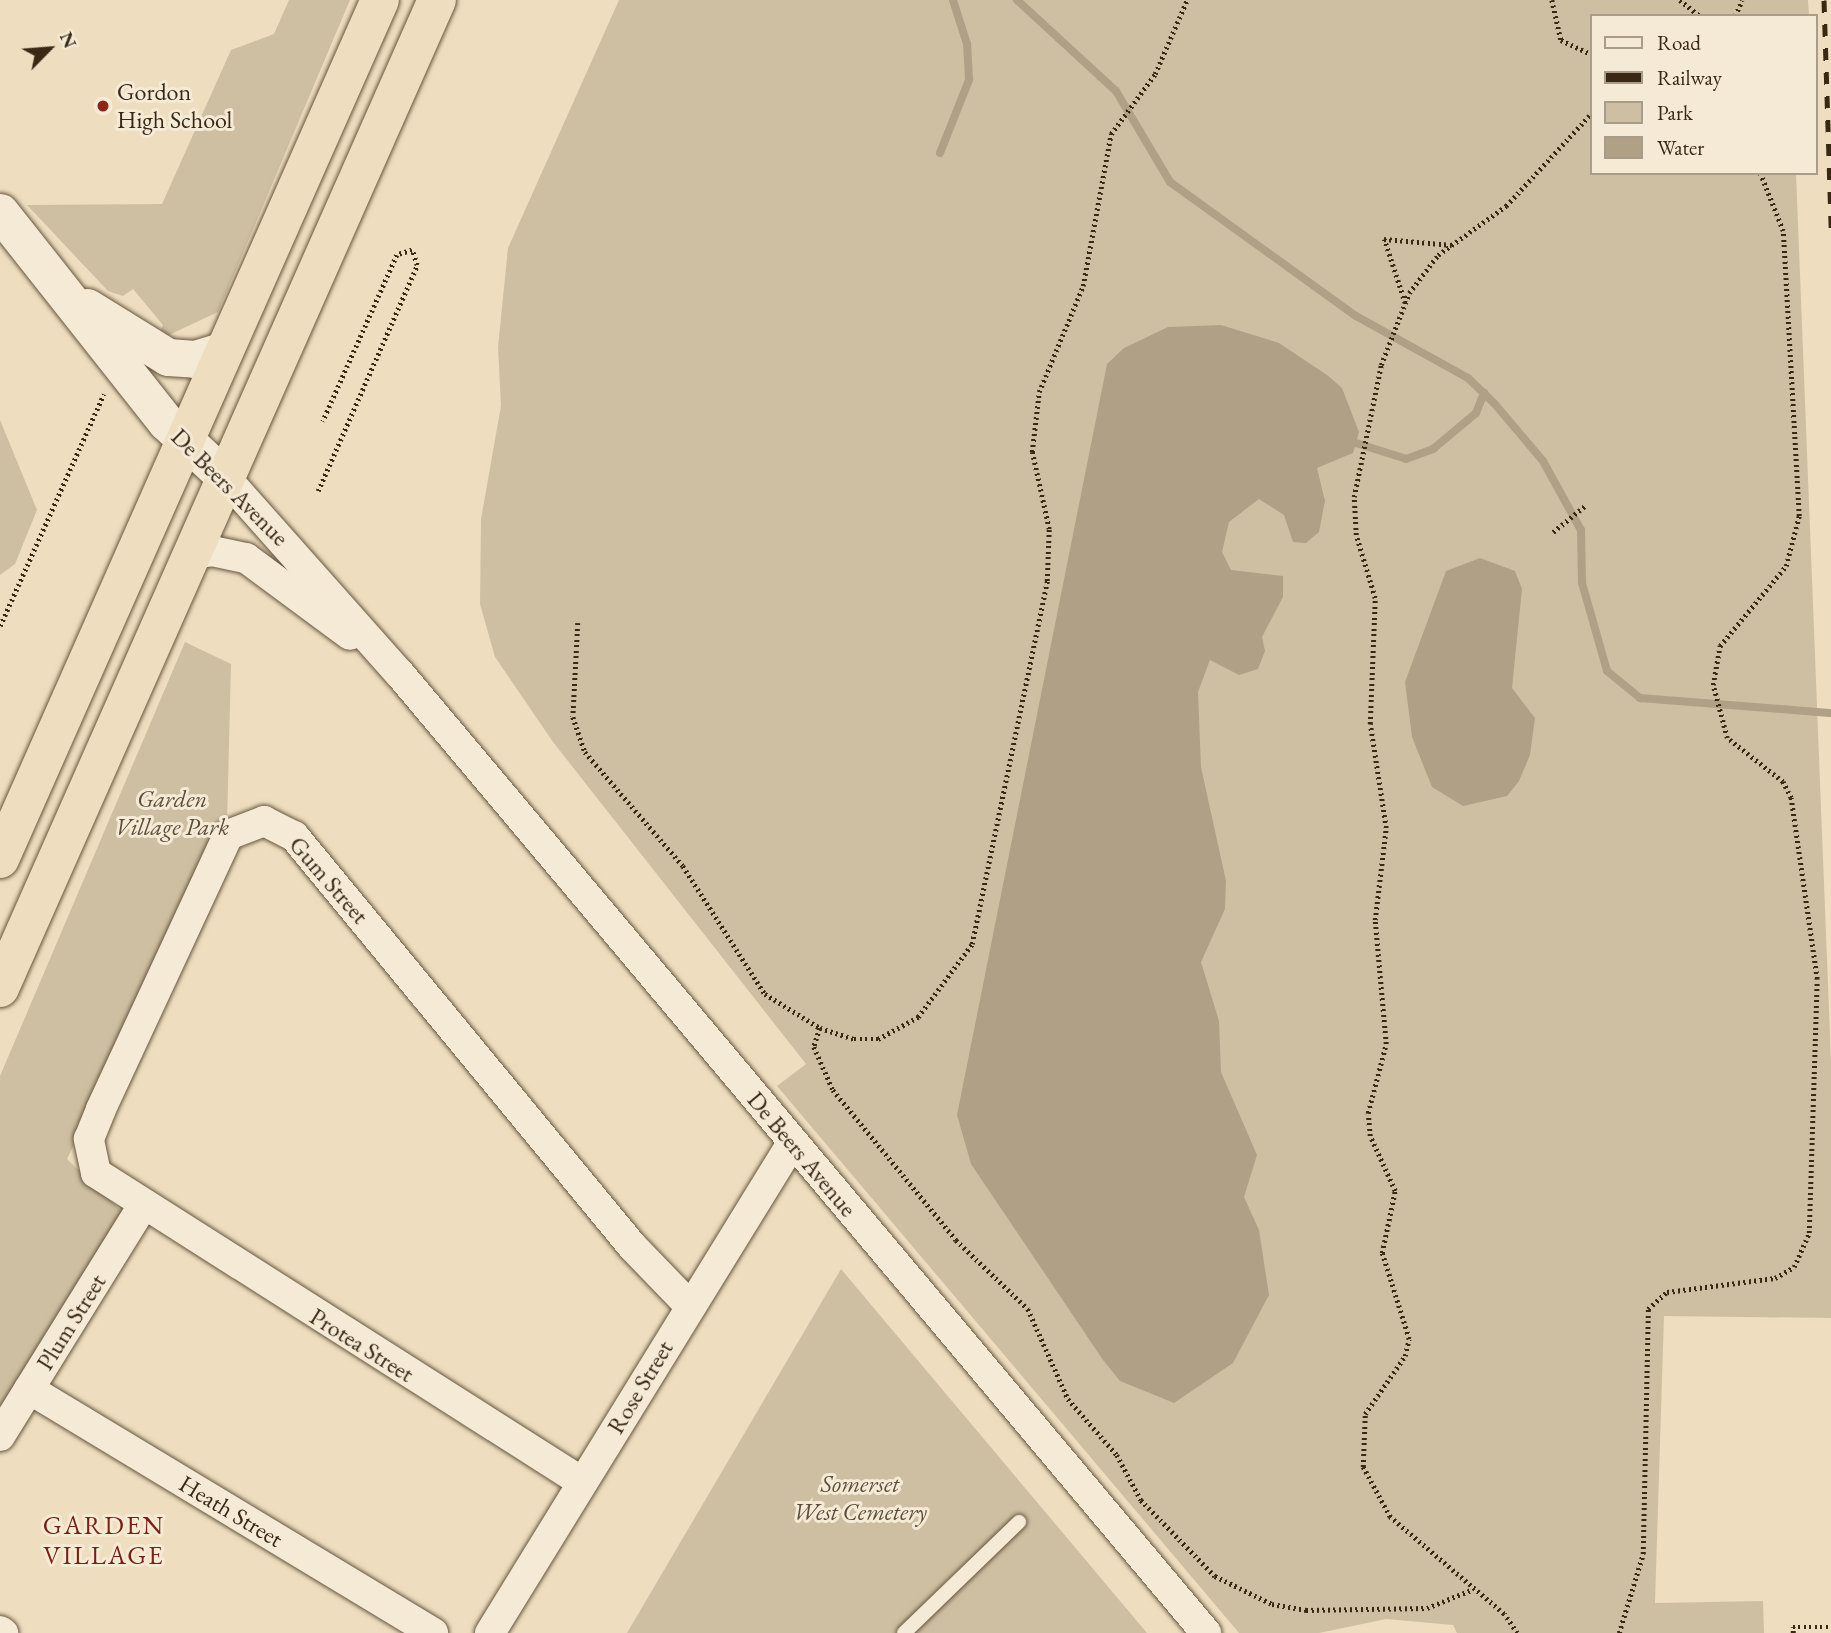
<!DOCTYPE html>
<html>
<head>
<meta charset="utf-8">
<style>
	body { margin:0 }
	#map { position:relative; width:1831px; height:1633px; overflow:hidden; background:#eedebf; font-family:"EB Garamond",serif }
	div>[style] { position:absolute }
	.green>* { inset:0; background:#cfbfa2 }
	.water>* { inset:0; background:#b0a085 }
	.stream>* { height:8px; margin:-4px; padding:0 4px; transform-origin:4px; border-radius:4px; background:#b0a085 }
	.path>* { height:4.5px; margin-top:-2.25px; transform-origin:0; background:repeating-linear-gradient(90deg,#392814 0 2px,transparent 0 5.5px) }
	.roads { filter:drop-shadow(0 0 2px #66563f) drop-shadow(0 0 2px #66563f) }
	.service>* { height:14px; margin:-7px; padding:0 7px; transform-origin:7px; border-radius:7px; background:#f4ead5 }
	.minor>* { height:30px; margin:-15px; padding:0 15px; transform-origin:15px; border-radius:15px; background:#f4ead5 }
	.tertiary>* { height:37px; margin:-18.5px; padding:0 18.5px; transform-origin:18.5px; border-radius:18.5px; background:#f4ead5 }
	.trunk>* { height:38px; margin:-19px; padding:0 19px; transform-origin:19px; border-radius:19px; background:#eedebf }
	.rail>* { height:5px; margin-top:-2.5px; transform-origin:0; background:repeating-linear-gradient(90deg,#392814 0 12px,transparent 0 24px) }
	.dots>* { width:19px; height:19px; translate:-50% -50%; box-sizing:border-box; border:4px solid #f4ead5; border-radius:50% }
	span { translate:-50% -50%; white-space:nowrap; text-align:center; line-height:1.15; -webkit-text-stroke:6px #f4ead5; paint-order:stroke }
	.poi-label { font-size:24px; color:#392814 }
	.left { translate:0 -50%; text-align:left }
	.street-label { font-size:24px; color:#392814 }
	.park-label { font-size:24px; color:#5e4e38; font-style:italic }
	.neighbourhood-label { font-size:26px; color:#7a1f14; letter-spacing:2px }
	.legend { position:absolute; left:1590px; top:14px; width:228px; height:161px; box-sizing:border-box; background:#f4ead5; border:2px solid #a99c88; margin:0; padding:9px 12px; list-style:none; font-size:21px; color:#392814 }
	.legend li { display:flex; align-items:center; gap:14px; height:35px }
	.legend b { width:35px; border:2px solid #a99c88 }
	.north { position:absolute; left:14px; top:14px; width:70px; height:70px; -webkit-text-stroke:5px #f4ead5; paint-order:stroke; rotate:65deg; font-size:19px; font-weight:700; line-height:28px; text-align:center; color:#392814 }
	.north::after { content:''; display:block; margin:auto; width:24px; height:32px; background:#392814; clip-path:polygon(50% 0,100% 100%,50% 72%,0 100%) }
</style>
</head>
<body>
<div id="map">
	<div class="green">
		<i style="clip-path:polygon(289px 0,350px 0,218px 312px,156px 341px,163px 325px,133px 289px,123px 296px,108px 291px,27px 205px,162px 204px,231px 50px,274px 34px)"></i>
		<i style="clip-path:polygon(619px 0,1808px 0,1809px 16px,1591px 16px,1591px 173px,1796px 173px,1831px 1061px,1831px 1318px,1664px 1316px,1655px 1603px,1763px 1601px,1764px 1633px,1457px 1633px,1453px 1625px,1386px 1619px,1319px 1633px,1239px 1633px,777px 1086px,806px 1064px,553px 742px,495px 657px,480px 604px,481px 519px,501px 406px,498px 347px,508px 248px)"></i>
		<i style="clip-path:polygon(0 420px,37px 510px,15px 564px,0 575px)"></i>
		<i style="clip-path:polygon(185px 642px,231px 664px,227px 825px,67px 1159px,123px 1213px,0 1408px,0 1076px)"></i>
		<i style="clip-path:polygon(841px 1269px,1147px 1633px,627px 1633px)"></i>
	</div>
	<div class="water">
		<i style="clip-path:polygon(1221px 325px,1279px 343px,1327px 375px,1342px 388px,1359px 432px,1353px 453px,1317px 468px,1325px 501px,1319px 532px,1306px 543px,1293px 542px,1284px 515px,1259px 499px,1229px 522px,1222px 552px,1231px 570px,1283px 576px,1283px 597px,1262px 637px,1265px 651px,1258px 669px,1239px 675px,1210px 660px,1198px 692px,1201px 767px,1226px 881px,1225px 909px,1201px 962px,1219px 1021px,1221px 1072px,1257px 1155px,1244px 1197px,1259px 1230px,1269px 1295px,1233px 1363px,1174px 1403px,1120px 1381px,1103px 1360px,971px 1164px,957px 1115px,1107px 364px,1124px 348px,1168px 327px)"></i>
		<i style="clip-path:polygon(1480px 558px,1515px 571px,1522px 589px,1512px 688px,1535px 718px,1530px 755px,1519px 781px,1507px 796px,1463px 806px,1432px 787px,1412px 737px,1405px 682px,1446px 571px)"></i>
	</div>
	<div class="stream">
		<i style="left:1017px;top:0;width:134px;rotate:42.6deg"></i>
		<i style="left:1116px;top:91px;width:106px;rotate:59.3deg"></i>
		<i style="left:1170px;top:182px;width:229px;rotate:35.8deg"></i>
		<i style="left:1356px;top:316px;width:128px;rotate:29deg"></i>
		<i style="left:1468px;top:378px;width:36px;rotate:44deg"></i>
		<i style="left:1494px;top:403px;width:76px;rotate:49.8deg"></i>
		<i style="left:1543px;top:461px;width:79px;rotate:61.2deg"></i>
		<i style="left:1581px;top:530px;width:53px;rotate:88.9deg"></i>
		<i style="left:1582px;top:583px;width:91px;rotate:74.1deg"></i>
		<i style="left:1607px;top:671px;width:43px;rotate:39.3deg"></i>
		<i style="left:1640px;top:698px;width:190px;rotate:4.5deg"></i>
		<i style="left:940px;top:153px;width:79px;rotate:-68.3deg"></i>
		<i style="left:969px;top:80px;width:36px;rotate:-93deg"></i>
		<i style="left:967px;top:44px;width:46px;rotate:-107.7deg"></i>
		<i style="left:1356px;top:443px;width:52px;rotate:17.7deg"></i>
		<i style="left:1406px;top:459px;width:29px;rotate:-20deg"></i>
		<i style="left:1433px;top:449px;width:56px;rotate:-39.9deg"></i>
		<i style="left:1476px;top:413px;width:22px;rotate:-68deg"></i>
	</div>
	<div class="path">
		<i style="left:1552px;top:0;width:41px;rotate:77.3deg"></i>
		<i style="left:1561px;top:40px;width:33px;rotate:25deg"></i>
		<i style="left:1680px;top:0;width:26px;rotate:39deg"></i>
		<i style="left:1735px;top:16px;width:17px;rotate:-66deg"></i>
		<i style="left:1405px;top:303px;width:67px;rotate:-108.2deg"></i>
		<i style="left:1384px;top:239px;width:68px;rotate:5deg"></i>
		<i style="left:318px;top:491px;width:247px;rotate:-66.3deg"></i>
		<i style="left:417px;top:265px;width:16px;rotate:-108deg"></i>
		<i style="left:412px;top:250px;width:16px;rotate:162deg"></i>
		<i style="left:397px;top:255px;width:182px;rotate:114deg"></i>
		<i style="left:1553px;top:532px;width:43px;rotate:-39.3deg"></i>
		<i style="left:578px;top:623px;width:94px;rotate:93deg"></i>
		<i style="left:573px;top:717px;width:37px;rotate:71deg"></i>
		<i style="left:585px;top:752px;width:150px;rotate:49.3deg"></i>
		<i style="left:683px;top:866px;width:152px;rotate:57.4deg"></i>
		<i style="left:765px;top:994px;width:65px;rotate:31.7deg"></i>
		<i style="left:820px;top:1028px;width:36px;rotate:18deg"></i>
		<i style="left:854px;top:1039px;width:24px"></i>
		<i style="left:878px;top:1039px;width:46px;rotate:-28.8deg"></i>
		<i style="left:918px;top:1017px;width:91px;rotate:-53.5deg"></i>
		<i style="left:972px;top:944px;width:371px;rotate:-78.3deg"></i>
		<i style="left:1047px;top:581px;width:52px;rotate:-87.8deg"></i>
		<i style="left:1049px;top:529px;width:79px;rotate:-102.4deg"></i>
		<i style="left:1032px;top:452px;width:60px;rotate:-83.3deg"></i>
		<i style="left:1039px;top:392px;width:115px;rotate:-67.5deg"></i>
		<i style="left:1083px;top:286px;width:155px;rotate:-79.6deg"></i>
		<i style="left:1111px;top:134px;width:74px;rotate:-53.7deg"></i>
		<i style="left:1155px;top:74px;width:81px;rotate:-66.6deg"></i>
		<i style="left:0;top:626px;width:254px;rotate:-65.9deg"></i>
		<i style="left:820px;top:1028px;width:20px;rotate:108deg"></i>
		<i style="left:814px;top:1047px;width:47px;rotate:66.2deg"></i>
		<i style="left:833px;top:1090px;width:194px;rotate:50.6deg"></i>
		<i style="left:956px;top:1240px;width:100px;rotate:43.8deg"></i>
		<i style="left:1028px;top:1309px;width:98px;rotate:66deg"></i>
		<i style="left:1068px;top:1399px;width:74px;rotate:48.8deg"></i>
		<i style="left:1117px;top:1455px;width:51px;rotate:61.9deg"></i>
		<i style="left:1141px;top:1500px;width:106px;rotate:45.8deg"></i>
		<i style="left:1215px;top:1576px;width:64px;rotate:26.2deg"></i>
		<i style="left:1272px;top:1604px;width:35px;rotate:10deg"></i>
		<i style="left:1306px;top:1610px;width:121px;rotate:-0.9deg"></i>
		<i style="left:1427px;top:1608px;width:48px;rotate:-22.2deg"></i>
		<i style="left:1517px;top:1633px;width:23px;rotate:-124deg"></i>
		<i style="left:1504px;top:1614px;width:150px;rotate:-139.6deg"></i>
		<i style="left:1390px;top:1517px;width:57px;rotate:-118.4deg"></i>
		<i style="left:1363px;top:1467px;width:53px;rotate:-87.8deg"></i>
		<i style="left:1365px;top:1414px;width:70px;rotate:-55.4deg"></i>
		<i style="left:1405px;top:1356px;width:17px;rotate:-77deg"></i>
		<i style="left:1409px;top:1339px;width:90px;rotate:-107.4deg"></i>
		<i style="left:1382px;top:1253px;width:63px;rotate:-78.2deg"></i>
		<i style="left:1395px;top:1191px;width:60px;rotate:-114.4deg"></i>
		<i style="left:1370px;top:1136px;width:23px;rotate:-95deg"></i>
		<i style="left:1368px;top:1113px;width:71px;rotate:-75.4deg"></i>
		<i style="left:1386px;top:1044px;width:124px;rotate:-95.1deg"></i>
		<i style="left:1375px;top:920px;width:93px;rotate:-83.2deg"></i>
		<i style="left:1386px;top:828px;width:105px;rotate:-98.7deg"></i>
		<i style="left:1370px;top:724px;width:126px;rotate:-87.7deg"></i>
		<i style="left:1375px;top:598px;width:66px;rotate:-106.8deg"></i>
		<i style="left:1356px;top:535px;width:38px;rotate:-93deg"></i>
		<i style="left:1354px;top:497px;width:135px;rotate:-78.4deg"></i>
		<i style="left:1381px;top:365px;width:77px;rotate:-68.7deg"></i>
		<i style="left:1409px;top:293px;width:48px;rotate:-52.7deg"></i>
		<i style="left:1438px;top:255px;width:84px;rotate:-35.8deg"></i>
		<i style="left:1506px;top:206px;width:125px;rotate:-47.3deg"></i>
		<i style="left:1619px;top:1633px;width:83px;rotate:-73.1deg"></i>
		<i style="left:1643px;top:1554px;width:245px;rotate:-88.8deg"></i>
		<i style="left:1648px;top:1309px;width:25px;rotate:-42deg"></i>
		<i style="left:1667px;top:1292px;width:109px;rotate:-7.4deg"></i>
		<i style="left:1775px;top:1278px;width:22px;rotate:-30deg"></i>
		<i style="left:1794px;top:1267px;width:37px;rotate:-66deg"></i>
		<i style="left:1809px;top:1233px;width:254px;rotate:-88.2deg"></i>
		<i style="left:1817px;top:979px;width:183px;rotate:-98.2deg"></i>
		<i style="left:1791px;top:798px;width:18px;rotate:-117deg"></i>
		<i style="left:1783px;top:782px;width:71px;rotate:-141.8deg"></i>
		<i style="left:1727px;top:738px;width:55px;rotate:-104.8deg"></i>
		<i style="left:1713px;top:685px;width:40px;rotate:-80deg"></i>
		<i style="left:1720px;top:646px;width:104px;rotate:-50.5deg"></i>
		<i style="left:1786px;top:566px;width:52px;rotate:-75.4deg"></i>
		<i style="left:1799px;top:516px;width:285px;rotate:-93.2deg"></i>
		<i style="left:1783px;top:231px;width:62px;rotate:-111.6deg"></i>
		<i style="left:1793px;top:1633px;width:6px;rotate:-90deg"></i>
		<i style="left:1793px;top:1627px;width:38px"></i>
	</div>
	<div class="roads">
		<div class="service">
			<i style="left:904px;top:1633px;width:160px;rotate:-44deg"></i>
		</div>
		<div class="minor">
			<i style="left:224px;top:476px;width:265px;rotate:48.4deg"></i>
			<i style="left:400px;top:674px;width:1253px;rotate:49.95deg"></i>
			<i style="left:188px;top:555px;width:24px;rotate:-9deg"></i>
			<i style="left:212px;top:551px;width:35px;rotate:12deg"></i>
			<i style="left:246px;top:558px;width:129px;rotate:36.5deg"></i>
			<i style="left:29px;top:1389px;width:472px;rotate:31.1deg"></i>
			<i style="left:0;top:1436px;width:269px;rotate:-58.2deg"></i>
			<i style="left:582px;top:1482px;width:576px;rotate:-147.55deg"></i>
			<i style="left:96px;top:1173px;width:35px;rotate:-102deg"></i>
			<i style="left:89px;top:1139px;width:32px;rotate:-68deg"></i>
			<i style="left:101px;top:1109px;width:302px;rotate:-65.1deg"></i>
			<i style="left:228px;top:835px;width:39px;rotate:-21deg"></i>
			<i style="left:264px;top:821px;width:34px;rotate:27deg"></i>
			<i style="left:294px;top:836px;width:531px;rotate:50.5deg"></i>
			<i style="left:632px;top:1246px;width:83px;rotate:46deg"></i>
			<i style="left:0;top:1631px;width:4px;rotate:34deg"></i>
			<i style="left:490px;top:1633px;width:576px;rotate:-58.35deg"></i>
		</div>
		<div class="tertiary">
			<i style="left:0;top:212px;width:268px;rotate:51.7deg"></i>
			<i style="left:166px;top:422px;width:79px;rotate:43deg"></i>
			<i style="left:87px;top:307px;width:95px;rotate:31.7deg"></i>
			<i style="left:168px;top:357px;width:27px;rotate:4deg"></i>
			<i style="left:195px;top:359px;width:30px;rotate:-17deg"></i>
		</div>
		<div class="trunk">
			<i style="left:0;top:859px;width:939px;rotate:-66.14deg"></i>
			<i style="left:0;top:988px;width:1080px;rotate:-66.14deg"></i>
		</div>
	</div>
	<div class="rail">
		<i style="left:1824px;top:0;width:229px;rotate:88.2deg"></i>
	</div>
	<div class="dots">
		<i style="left:103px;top:106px;background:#8f2418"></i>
	</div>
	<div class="poi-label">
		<span class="left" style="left:117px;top:106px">Gordon<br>High School</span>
	</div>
	<div class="street-label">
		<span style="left:230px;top:487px;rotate:45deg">De Beers Avenue</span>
		<span style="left:329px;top:880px;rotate:49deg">Gum Street</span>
		<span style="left:802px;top:1154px;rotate:50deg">De Beers Avenue</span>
		<span style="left:71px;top:1322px;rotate:-58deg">Plum Street</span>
		<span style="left:362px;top:1345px;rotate:32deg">Protea Street</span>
		<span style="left:640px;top:1387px;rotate:-59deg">Rose Street</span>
		<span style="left:231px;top:1511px;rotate:31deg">Heath Street</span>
	</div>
	<div class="park-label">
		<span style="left:172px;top:813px">Garden<br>Village Park</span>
		<span style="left:860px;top:1498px">Somerset<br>West Cemetery</span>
	</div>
	<div class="neighbourhood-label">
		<span style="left:104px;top:1541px">GARDEN<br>VILLAGE</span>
	</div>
	<ul class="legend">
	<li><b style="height:9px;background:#f4ead5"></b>Road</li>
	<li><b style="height:9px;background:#392814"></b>Railway</li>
	<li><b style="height:19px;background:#cfbfa2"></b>Park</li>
	<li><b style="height:19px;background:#b0a085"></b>Water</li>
	</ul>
	<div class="north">N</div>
</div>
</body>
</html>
